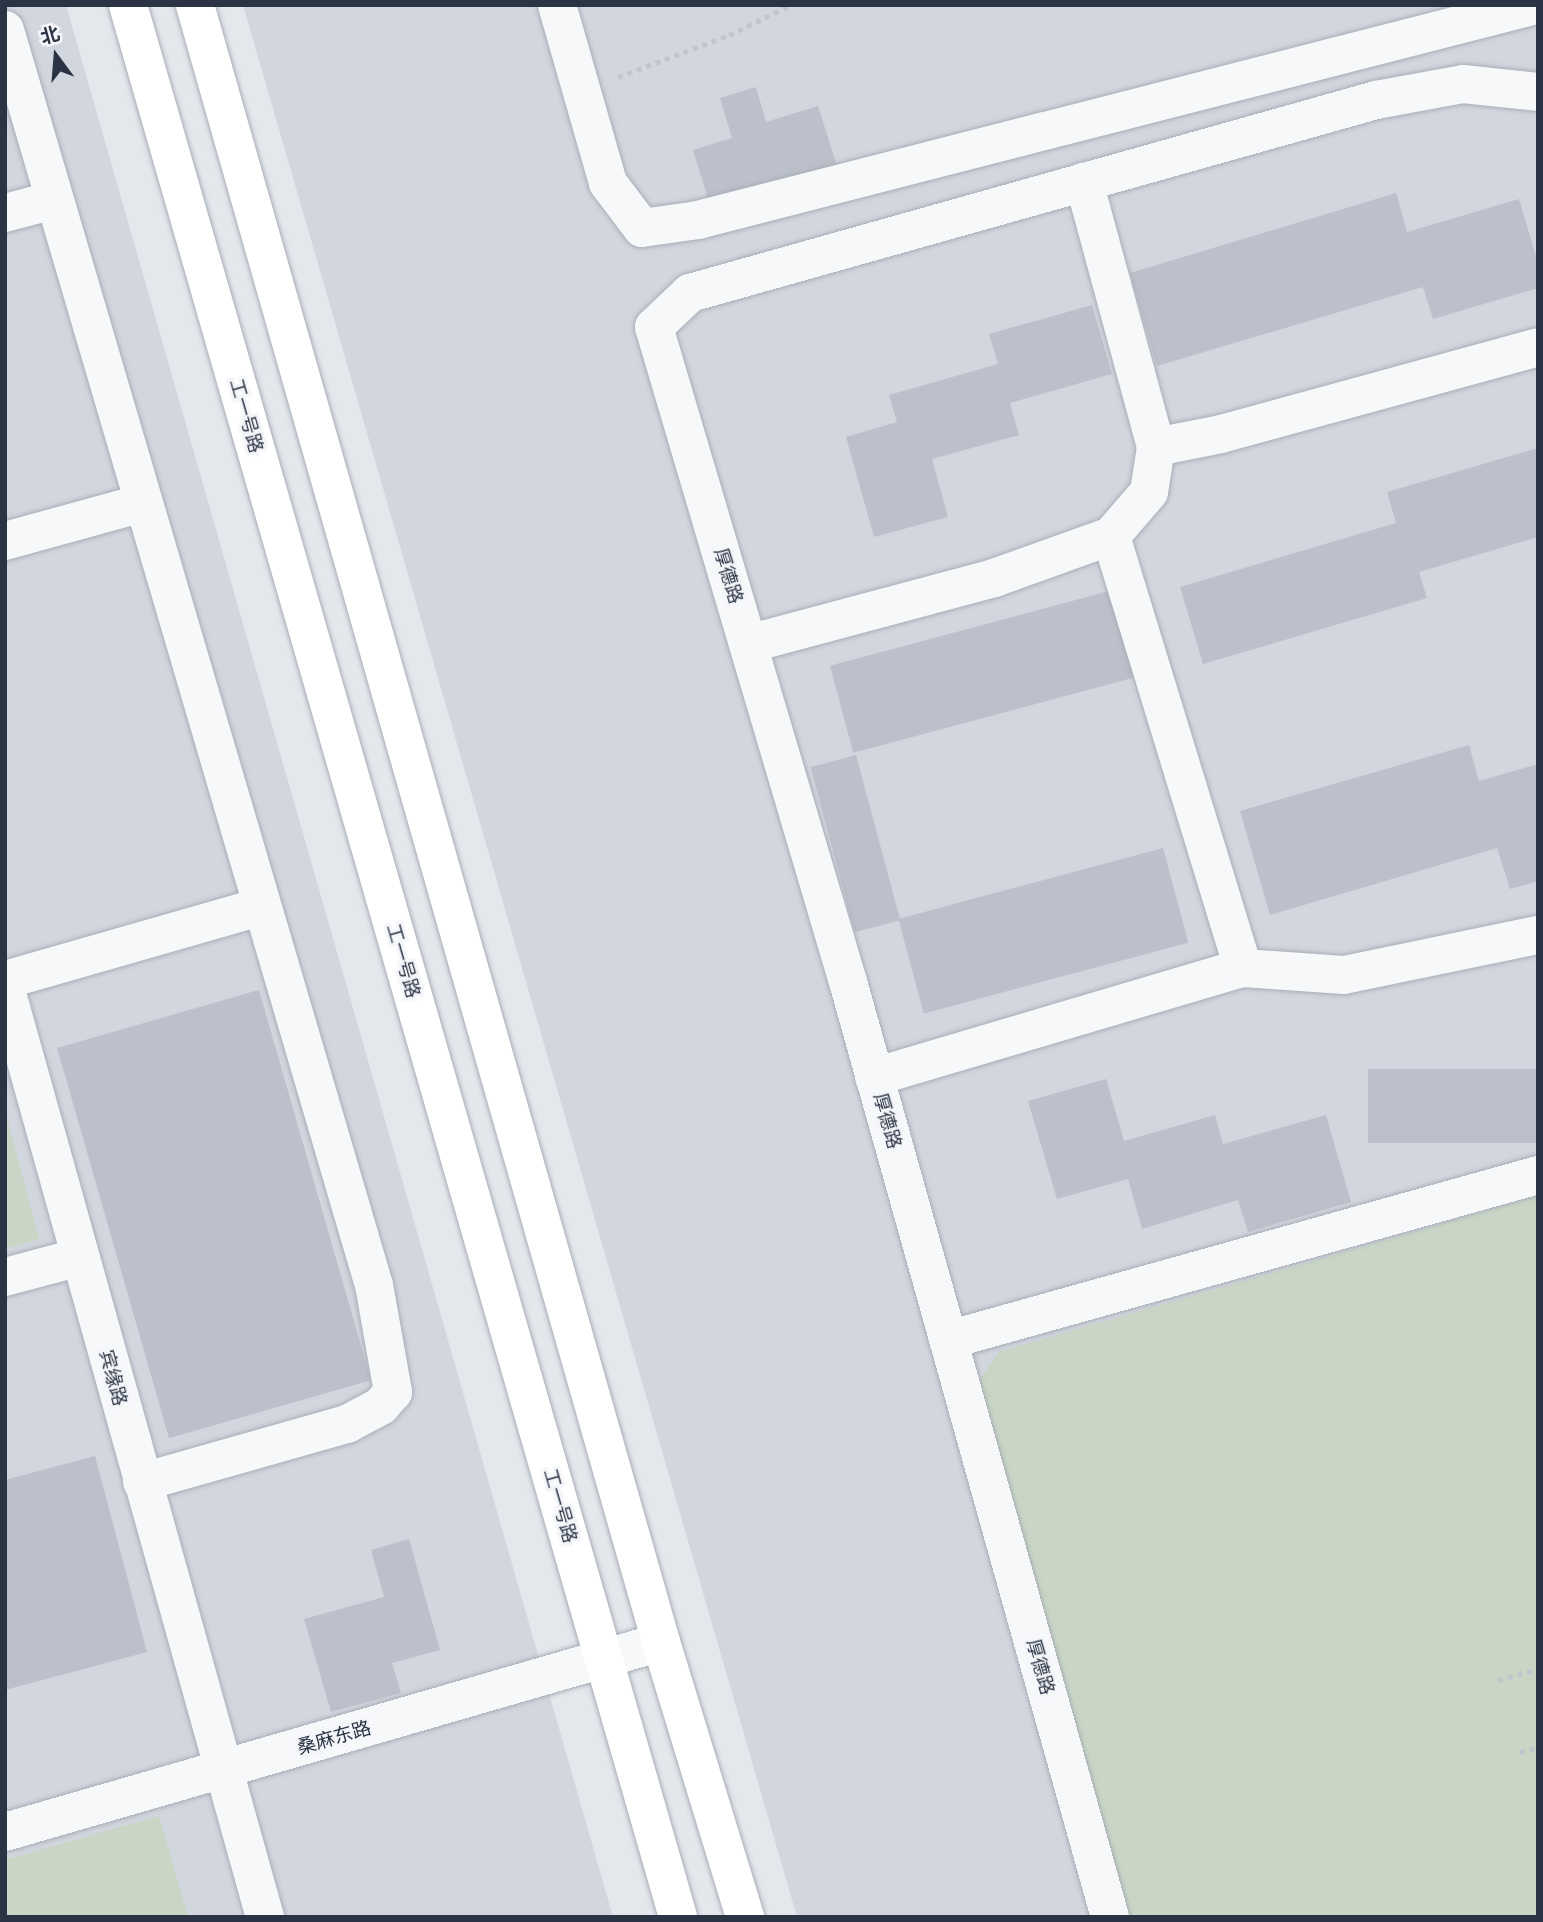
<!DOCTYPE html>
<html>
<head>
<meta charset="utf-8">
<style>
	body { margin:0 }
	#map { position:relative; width:1543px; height:1922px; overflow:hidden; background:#e4e7ec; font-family:Poppins,"Noto Sans SC",sans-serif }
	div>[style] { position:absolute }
	.built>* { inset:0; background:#d2d6de }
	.green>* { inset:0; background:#c9d6c5 }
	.building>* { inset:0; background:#bbc0ca; transform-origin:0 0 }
	.path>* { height:4.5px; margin-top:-2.25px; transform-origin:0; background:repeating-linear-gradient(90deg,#c2c5cb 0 5px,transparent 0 10px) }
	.roads { filter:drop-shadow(0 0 2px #a9aeb7) drop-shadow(0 0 2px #a9aeb7) }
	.minor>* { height:38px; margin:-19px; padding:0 19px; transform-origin:19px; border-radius:19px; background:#f7f8fa }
	.major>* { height:38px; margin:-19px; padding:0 19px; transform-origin:19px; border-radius:19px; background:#fff }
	span { translate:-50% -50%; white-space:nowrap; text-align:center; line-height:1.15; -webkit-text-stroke:7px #f4f6f9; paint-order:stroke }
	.street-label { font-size:19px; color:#2b3445 }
	.frame { position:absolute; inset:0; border:7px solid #2b3445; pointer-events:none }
	.north { position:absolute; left:21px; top:21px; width:70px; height:70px; -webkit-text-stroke:5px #f4f6f9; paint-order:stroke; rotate:344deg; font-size:19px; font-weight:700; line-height:28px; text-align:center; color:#2b3445 }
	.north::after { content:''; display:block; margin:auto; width:24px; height:32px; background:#2b3445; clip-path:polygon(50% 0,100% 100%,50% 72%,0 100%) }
</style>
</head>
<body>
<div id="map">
	<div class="built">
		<i style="clip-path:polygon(5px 5px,66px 5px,613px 1917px,5px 1917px)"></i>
		<i style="clip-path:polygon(243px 5px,1538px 5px,1538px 1917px,797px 1917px)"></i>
	</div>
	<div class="green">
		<i style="clip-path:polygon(5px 1110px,39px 1239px,5px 1249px)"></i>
		<i style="clip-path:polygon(1538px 1196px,1538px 1917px,1124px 1917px,976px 1397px,982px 1376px,999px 1352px)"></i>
		<i style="clip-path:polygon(159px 1816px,188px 1917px,5px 1917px,5px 1860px)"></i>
	</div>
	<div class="building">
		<i style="clip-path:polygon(756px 87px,766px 122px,818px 106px,837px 166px,710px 205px,693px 150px,732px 138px,720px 98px)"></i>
		<i style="clip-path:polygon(1396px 193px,1407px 232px,1519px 199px,1538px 263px,1538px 288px,1433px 319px,1423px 287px,1157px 366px,1130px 273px)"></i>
		<i style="clip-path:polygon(1092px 305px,1112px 374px,1010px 403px,1019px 435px,932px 459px,948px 517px,874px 537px,846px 437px,897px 422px,889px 395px,998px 364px,989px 334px)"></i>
		<i style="clip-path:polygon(1538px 448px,1538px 537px,1419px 572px,1427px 598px,1203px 664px,1180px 587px,1396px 523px,1387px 492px)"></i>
		<i style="left:1113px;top:590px;width:90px;height:293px;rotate:75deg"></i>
		<i style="clip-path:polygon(1469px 745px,1479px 781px,1538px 764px,1538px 881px,1510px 889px,1497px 848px,1270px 915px,1240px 811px)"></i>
		<i style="left:856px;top:755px;width:171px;height:47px;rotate:75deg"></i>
		<i style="left:1163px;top:848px;width:98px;height:274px;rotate:75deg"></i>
		<i style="left:259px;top:990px;width:406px;height:210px;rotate:74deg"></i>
		<i style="left:1538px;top:1069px;width:74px;height:170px;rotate:90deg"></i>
		<i style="clip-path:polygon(1106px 1079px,1124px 1141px,1215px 1115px,1223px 1144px,1326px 1115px,1351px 1202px,1248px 1232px,1238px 1200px,1142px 1229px,1128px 1179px,1057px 1199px,1028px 1101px)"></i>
		<i style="clip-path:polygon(95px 1456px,147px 1652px,5px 1690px,5px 1480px)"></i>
		<i style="clip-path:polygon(409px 1539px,440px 1650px,392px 1663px,401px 1693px,331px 1712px,304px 1619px,384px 1597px,371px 1550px)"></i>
	</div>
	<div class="path">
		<i style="left:618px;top:77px;width:119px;rotate:-20.7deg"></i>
		<i style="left:729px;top:35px;width:69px;rotate:-25.8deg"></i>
		<i style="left:1498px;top:1680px;width:41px;rotate:-15.4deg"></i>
		<i style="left:1520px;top:1752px;width:18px;rotate:-13deg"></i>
	</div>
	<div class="roads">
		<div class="minor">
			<i style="left:557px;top:5px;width:185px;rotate:74deg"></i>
			<i style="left:608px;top:183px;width:56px;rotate:52.9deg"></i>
			<i style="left:642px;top:228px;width:57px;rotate:-8.1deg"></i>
			<i style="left:698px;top:220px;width:865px;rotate:-14.39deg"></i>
			<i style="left:5px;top:30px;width:1308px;rotate:73.62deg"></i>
			<i style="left:374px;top:1285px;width:109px;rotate:79.9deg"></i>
			<i style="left:393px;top:1392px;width:18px;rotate:131deg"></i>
			<i style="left:381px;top:1406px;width:38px;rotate:152deg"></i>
			<i style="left:347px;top:1424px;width:213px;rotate:164.2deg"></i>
			<i style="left:5px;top:213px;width:51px;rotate:-14.9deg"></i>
			<i style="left:1156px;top:447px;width:66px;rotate:-11.3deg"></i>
			<i style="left:1221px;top:434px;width:329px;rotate:-15.3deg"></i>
			<i style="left:5px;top:541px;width:143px;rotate:-15.4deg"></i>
			<i style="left:748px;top:644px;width:255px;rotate:-15deg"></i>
			<i style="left:994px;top:578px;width:124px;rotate:-19.7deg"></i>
			<i style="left:1111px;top:536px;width:58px;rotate:-49.2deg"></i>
			<i style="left:1149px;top:492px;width:46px;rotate:-81.2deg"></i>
			<i style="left:1156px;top:447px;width:275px;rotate:-105.2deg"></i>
			<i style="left:1243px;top:968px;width:101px;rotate:4deg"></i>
			<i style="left:1344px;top:975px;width:198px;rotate:-11.7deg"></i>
			<i style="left:5px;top:980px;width:265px;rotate:-16deg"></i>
			<i style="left:5px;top:986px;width:967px;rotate:74.4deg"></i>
			<i style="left:874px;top:1077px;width:385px;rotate:-16.5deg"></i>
			<i style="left:1243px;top:968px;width:452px;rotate:-107deg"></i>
			<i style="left:5px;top:1277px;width:78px;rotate:-14.9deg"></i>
			<i style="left:948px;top:1340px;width:613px;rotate:-15.62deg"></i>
			<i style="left:5px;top:1832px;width:683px;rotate:-16.15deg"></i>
			<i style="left:1110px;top:1917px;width:971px;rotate:-105.65deg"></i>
			<i style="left:848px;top:982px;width:683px;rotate:-106.5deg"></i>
			<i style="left:654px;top:327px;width:50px;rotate:-43.4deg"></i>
			<i style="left:690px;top:293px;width:713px;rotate:-15.71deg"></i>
			<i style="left:1376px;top:100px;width:88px;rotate:-10.4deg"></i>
			<i style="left:1463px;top:84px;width:75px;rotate:6.1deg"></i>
		</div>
		<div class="major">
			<i style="left:128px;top:5px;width:1990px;rotate:73.95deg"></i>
			<i style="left:195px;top:5px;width:1702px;rotate:74.11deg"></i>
			<i style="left:661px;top:1642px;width:288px;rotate:73deg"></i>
		</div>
	</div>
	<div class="street-label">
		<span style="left:246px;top:416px;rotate:74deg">工一号路</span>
		<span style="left:728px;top:576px;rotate:73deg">厚德路</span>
		<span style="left:403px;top:961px;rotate:74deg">工一号路</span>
		<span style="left:887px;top:1121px;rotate:74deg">厚德路</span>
		<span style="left:113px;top:1378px;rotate:75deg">宾缘路</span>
		<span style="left:560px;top:1506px;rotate:74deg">工一号路</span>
		<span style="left:1040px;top:1667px;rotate:74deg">厚德路</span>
		<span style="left:334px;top:1738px;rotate:-16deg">桑麻东路</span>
	</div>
	<div class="frame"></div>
	<div class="north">北</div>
</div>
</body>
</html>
